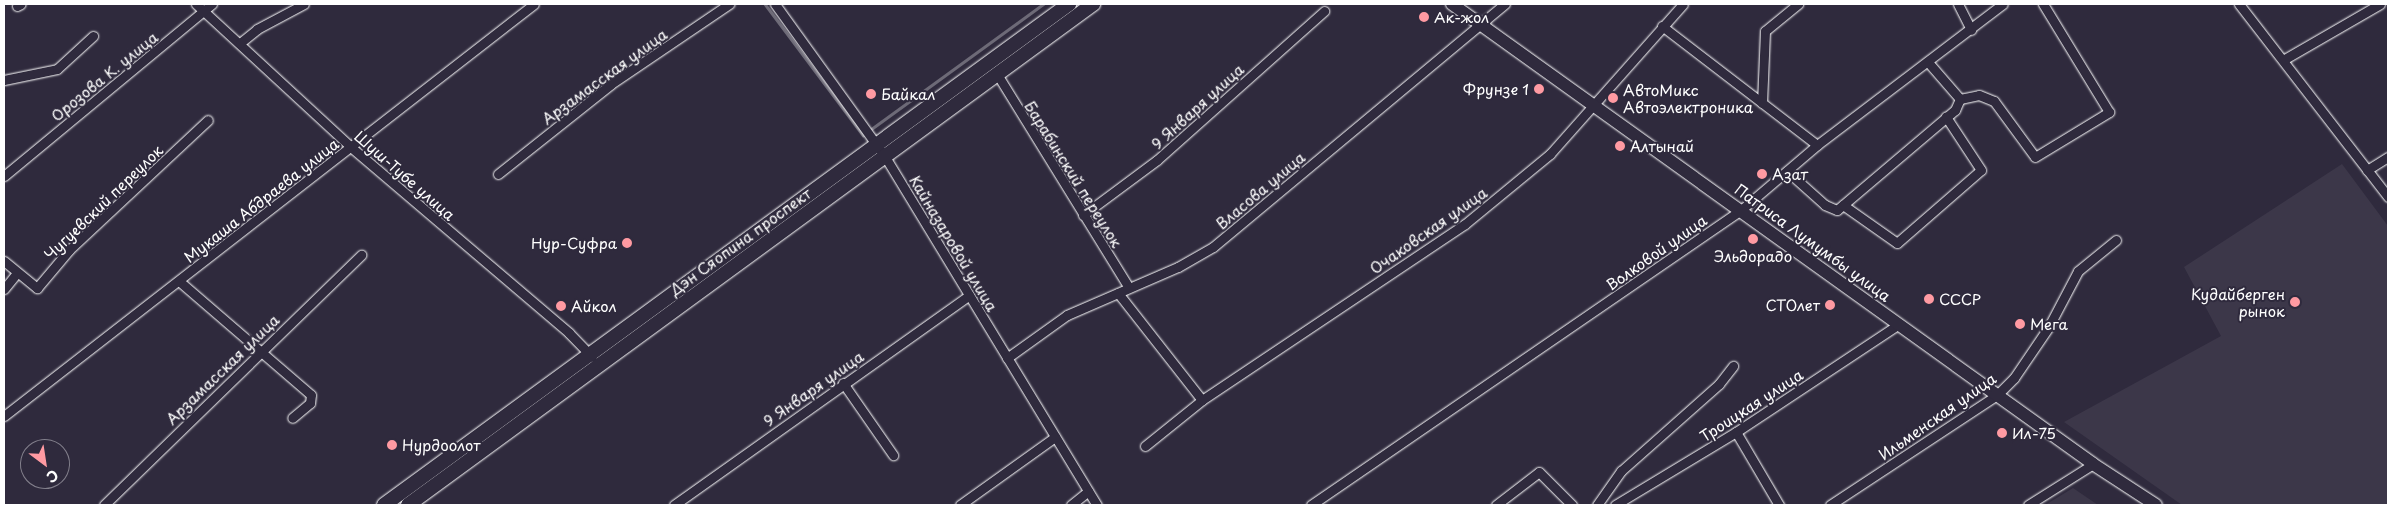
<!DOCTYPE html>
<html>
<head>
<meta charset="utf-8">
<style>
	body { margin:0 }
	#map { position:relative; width:2392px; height:509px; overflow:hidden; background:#2f2a3d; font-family:"Playpen Sans",sans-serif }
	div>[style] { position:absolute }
	.built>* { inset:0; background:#3c3749 }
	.stream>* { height:2.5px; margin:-1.25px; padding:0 1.25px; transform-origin:1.25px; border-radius:1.25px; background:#6d6a77 }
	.roads { filter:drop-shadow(0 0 1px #fff) drop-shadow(0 0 1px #fff) }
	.street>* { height:9px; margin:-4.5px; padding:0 4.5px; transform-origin:4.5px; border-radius:4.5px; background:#2f2a3d }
	.secondary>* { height:12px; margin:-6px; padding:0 6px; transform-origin:6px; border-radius:6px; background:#2f2a3d }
	.primary>* { height:14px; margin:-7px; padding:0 7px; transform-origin:7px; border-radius:7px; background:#2f2a3d }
	.dots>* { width:14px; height:14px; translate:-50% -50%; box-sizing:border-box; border:2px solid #2f2a3d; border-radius:50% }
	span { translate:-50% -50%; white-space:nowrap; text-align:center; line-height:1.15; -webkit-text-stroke:4px #2f2a3d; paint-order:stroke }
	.poi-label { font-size:15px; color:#fff }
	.left { translate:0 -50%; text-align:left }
	.right { translate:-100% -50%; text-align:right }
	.street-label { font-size:15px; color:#fff }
	.frame { position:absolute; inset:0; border:5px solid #fff; pointer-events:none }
	.north { position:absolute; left:20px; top:439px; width:50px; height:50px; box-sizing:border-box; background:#2f2a3d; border:1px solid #827f8b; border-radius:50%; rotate:149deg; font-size:14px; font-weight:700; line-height:20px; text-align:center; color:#fff }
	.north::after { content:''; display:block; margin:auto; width:18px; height:22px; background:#ff9aa2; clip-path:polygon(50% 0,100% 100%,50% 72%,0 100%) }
</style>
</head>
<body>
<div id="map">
	<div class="built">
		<i style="clip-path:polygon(2342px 164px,2388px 226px,2388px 505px,2182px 505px,2064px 422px,2221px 336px,2184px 267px)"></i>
		<i style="clip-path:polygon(2073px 488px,2098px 505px,2045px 505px)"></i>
	</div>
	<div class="stream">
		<i style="left:765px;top:4px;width:164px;rotate:53.2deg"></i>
		<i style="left:863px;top:135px;width:223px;rotate:-36deg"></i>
	</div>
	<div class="roads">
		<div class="street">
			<i style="left:196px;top:4px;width:212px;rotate:42.7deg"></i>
			<i style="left:352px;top:148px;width:285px;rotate:40.4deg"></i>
			<i style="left:569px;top:333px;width:33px;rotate:46deg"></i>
			<i style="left:775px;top:4px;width:186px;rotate:54.2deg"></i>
			<i style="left:884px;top:155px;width:410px;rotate:58.7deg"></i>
			<i style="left:1958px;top:4px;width:29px;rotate:63deg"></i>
			<i style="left:2239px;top:4px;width:244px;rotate:52.3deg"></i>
			<i style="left:17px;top:6px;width:4px;rotate:-27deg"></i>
			<i style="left:1662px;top:26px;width:195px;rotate:37.5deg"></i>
			<i style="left:240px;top:43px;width:22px;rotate:-39deg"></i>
			<i style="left:257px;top:29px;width:53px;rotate:-28deg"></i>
			<i style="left:2283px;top:60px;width:112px;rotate:-30deg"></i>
			<i style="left:997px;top:74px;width:251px;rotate:58.3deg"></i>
			<i style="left:4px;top:80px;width:54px;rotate:-11.7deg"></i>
			<i style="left:57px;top:69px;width:49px;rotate:-42.5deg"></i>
			<i style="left:1960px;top:99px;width:19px;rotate:-12deg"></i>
			<i style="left:1979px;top:95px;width:16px;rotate:22deg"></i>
			<i style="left:1994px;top:101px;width:69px;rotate:53.8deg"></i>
			<i style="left:2035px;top:157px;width:87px;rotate:-31.3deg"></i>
			<i style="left:2109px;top:112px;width:127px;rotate:-121.4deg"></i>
			<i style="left:1762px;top:103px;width:72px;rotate:-87.6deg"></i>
			<i style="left:1765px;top:31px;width:43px;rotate:-39.3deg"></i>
			<i style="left:2367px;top:170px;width:25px;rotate:-32deg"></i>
			<i style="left:1787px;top:171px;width:51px;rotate:41.8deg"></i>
			<i style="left:1825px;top:205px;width:13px;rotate:23deg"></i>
			<i style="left:1837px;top:210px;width:155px;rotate:-40.3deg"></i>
			<i style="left:1955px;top:110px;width:12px;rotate:-66deg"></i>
			<i style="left:1960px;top:99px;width:49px;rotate:-130.9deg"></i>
			<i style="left:498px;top:174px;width:144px;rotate:-38.5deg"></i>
			<i style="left:611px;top:84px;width:143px;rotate:-34.1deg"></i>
			<i style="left:4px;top:176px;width:270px;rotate:-39.6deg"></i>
			<i style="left:1843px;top:205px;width:66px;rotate:35.1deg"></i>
			<i style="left:1897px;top:243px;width:111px;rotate:-41deg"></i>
			<i style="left:1981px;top:170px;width:64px;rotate:-123.4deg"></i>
			<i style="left:1083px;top:215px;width:92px;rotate:-36.6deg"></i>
			<i style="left:1157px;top:160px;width:224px;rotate:-41.7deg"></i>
			<i style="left:4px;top:261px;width:43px;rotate:39.3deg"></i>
			<i style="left:37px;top:288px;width:50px;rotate:-49.9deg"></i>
			<i style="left:69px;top:250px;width:190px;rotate:-43.1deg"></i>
			<i style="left:179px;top:281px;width:174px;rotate:40.8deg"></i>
			<i style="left:311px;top:395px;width:8px;rotate:97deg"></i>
			<i style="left:310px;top:403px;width:23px;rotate:140deg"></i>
			<i style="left:4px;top:289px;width:21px;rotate:-51deg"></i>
			<i style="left:1118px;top:293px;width:136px;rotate:51.9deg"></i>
			<i style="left:1007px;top:358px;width:74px;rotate:-35.6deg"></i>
			<i style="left:1067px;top:315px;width:121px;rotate:-23.4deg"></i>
			<i style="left:1178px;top:267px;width:40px;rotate:-29.7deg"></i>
			<i style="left:1213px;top:247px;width:380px;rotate:-39.8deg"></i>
			<i style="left:843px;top:383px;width:88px;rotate:55.2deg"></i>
			<i style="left:4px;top:416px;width:671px;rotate:-37.86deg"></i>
			<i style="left:1736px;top:432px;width:85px;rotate:59.5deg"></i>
			<i style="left:1145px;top:446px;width:73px;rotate:-38.9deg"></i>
			<i style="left:1202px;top:400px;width:316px;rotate:-33.8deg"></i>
			<i style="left:1465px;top:224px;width:110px;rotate:-39.5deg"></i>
			<i style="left:1550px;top:154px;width:200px;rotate:-48.4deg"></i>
			<i style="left:104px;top:505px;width:359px;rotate:-44.2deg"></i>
			<i style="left:674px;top:505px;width:362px;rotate:-35.4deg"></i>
			<i style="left:960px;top:505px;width:117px;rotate:-35.6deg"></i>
			<i style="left:1071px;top:505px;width:22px;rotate:-39deg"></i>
			<i style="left:1311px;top:505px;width:521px;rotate:-34.45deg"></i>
			<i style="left:1741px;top:210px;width:100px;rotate:-40.5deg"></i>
			<i style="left:1817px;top:145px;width:233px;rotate:-37.2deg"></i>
			<i style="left:1496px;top:505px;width:54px;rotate:-37.5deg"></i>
			<i style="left:1539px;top:472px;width:47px;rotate:45deg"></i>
			<i style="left:1597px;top:505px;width:42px;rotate:-54.8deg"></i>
			<i style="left:1621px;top:471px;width:131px;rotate:-41.6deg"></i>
			<i style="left:1719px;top:384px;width:23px;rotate:-52deg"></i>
			<i style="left:1615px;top:505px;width:141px;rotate:-31.1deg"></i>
			<i style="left:1736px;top:432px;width:196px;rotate:-33.5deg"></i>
			<i style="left:1830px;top:505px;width:200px;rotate:-33.4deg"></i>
			<i style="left:1997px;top:395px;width:24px;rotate:-45deg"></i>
			<i style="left:2014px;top:378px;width:60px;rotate:-55.8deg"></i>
			<i style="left:2048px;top:328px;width:64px;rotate:-62.2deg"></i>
			<i style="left:2078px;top:271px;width:49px;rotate:-39.2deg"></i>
			<i style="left:2028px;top:505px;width:77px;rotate:-32.2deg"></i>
		</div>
		<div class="secondary">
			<i style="left:1452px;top:4px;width:789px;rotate:35.66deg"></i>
			<i style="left:2093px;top:464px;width:75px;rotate:33.1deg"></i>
		</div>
		<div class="primary">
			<i style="left:384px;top:505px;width:849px;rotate:-36.18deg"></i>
			<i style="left:408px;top:505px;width:849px;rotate:-36.18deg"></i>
		</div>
	</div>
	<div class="dots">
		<i style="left:1424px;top:17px;background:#ff9aa2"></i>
		<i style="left:1539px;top:89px;background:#ff9aa2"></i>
		<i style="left:871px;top:94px;background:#ff9aa2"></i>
		<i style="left:1613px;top:98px;background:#ff9aa2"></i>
		<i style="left:1620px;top:146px;background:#ff9aa2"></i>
		<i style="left:1762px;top:174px;background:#ff9aa2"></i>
		<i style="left:1753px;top:239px;background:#ff9aa2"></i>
		<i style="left:627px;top:243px;background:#ff9aa2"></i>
		<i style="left:1929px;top:299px;background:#ff9aa2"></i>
		<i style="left:2295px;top:302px;background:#ff9aa2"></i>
		<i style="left:1830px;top:305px;background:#ff9aa2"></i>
		<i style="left:561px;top:306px;background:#ff9aa2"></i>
		<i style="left:2020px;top:324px;background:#ff9aa2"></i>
		<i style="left:2002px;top:433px;background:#ff9aa2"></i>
		<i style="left:392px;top:445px;background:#ff9aa2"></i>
	</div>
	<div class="poi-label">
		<span class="left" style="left:1434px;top:17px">Ак-жол</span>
		<span class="right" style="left:1529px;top:89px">Фрунзе 1</span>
		<span class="left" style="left:1623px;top:98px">АвтоМикс<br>Автоэлектроника</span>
		<span class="left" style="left:881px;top:94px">Байкал</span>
		<span class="left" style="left:1630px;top:146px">Алтынай</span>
		<span class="left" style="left:1772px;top:174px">Азат</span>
		<span class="right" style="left:617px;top:243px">Нур-Суфра</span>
		<span style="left:1753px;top:256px">Эльдорадо</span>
		<span class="right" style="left:2285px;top:302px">Кудайберген<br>рынок</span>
		<span class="left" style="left:1939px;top:299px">СССР</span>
		<span class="right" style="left:1820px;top:305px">СТОлет</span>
		<span class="left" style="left:571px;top:306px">Айкол</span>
		<span class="left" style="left:2030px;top:324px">Мега</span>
		<span class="left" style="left:2012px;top:433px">Ил-75</span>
		<span class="left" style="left:402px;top:445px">Нурдоолот</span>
	</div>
	<div class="street-label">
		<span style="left:104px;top:76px;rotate:-39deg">Орозова К. улица</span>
		<span style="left:604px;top:76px;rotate:-36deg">Арзамасская улица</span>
		<span style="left:1197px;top:106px;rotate:-42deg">9 Января улица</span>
		<span style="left:1074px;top:174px;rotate:58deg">Барабинский переулок</span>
		<span style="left:405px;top:175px;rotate:41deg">Шуш-Тубе улица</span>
		<span style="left:1260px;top:190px;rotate:-40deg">Власова улица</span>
		<span style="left:261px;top:200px;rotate:-38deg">Мукаша Абдраева улица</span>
		<span style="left:103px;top:202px;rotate:-44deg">Чугуевский переулок</span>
		<span style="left:1428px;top:230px;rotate:-35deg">Очаковская улица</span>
		<span style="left:740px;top:241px;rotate:-36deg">Дэн Сяопина проспект</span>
		<span style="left:1813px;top:242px;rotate:36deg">Патриса Лумумбы улица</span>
		<span style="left:954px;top:243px;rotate:59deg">Кайназаровой улица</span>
		<span style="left:1656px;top:252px;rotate:-35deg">Волковой улица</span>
		<span style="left:222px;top:369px;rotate:-44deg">Арзамасская улица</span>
		<span style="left:813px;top:388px;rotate:-35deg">9 Января улица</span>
		<span style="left:1751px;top:405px;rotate:-33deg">Троицкая улица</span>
		<span style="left:1937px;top:416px;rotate:-35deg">Ильменская улица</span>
	</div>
	<div class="frame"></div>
	<div class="north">С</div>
</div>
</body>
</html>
